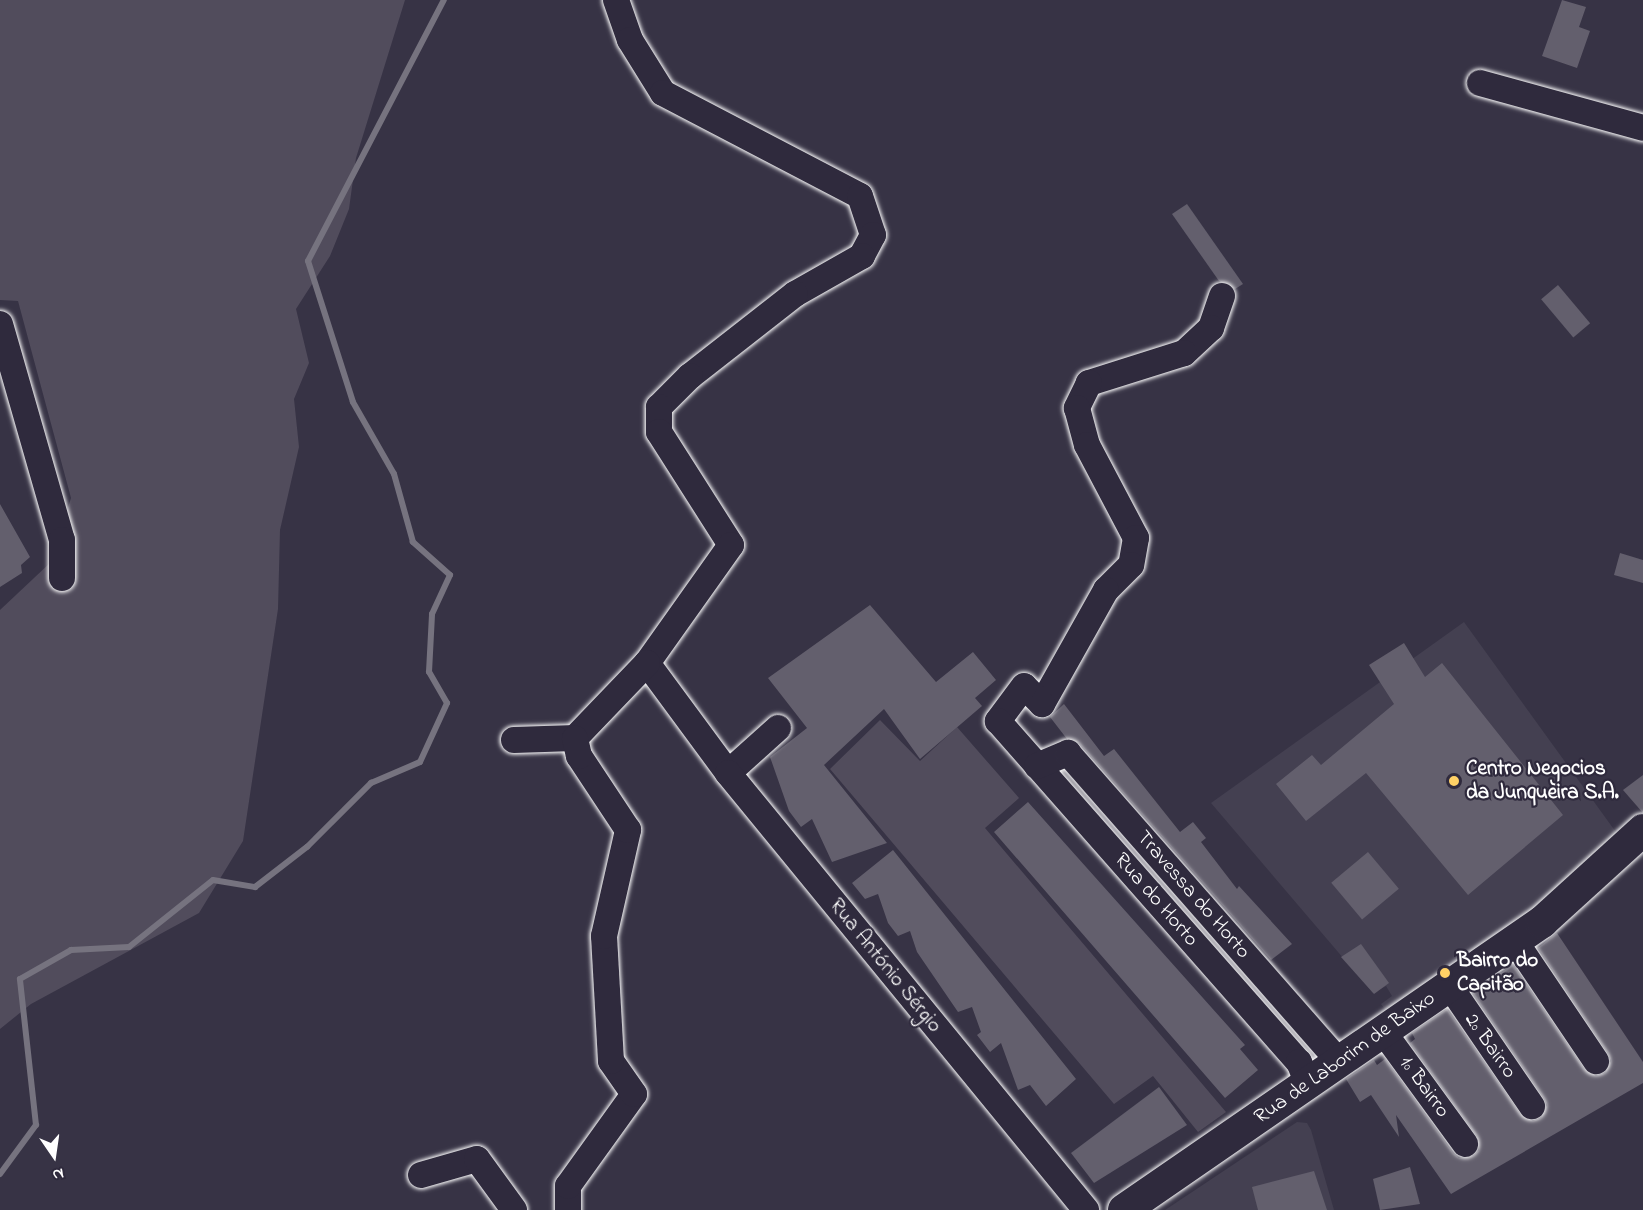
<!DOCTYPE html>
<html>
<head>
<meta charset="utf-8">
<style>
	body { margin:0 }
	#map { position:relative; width:1643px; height:1210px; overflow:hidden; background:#373345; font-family:"Indie Flower",sans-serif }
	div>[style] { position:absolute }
	.built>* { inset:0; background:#444051 }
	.green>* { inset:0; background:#514c5c }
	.stream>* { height:6px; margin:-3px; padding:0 3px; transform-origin:3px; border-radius:3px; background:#76737f }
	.building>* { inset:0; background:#635f6d; transform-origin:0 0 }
	.roads { filter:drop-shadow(0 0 2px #fff) drop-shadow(0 0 2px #fff) }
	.minor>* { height:26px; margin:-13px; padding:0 13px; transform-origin:13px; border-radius:13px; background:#2f2a3d }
	.major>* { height:32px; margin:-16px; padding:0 16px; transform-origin:16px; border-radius:16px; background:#2f2a3d }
	.dots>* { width:16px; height:16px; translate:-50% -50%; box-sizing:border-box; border:3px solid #2f2a3d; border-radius:50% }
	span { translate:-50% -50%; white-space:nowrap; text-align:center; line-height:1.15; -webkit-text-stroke:4.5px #2f2a3d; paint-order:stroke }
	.poi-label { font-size:21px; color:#fff; font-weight:700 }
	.left { translate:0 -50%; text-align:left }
	.street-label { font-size:21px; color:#fff }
	.north { position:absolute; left:24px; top:1126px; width:60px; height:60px; -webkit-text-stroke:4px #2f2a3d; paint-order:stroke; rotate:167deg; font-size:16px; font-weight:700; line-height:24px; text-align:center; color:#fff }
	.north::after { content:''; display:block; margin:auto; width:21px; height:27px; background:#fff; clip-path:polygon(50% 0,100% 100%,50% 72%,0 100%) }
</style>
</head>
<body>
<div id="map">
	<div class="built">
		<i style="clip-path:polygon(1464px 622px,1618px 835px,1544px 902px,1390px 1016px,1381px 1004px,1392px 996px,1386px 986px,1373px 993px,1211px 803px)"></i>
		<i style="clip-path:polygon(1297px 1122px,1307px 1123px,1311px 1130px,1334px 1210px,1165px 1210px)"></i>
	</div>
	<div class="green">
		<i style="clip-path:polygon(0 0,405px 0,356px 158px,349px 209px,330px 256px,296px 309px,309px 363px,294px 399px,299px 447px,280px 530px,278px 609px,243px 841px,199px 913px,31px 1004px,0 1029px,0 610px,51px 562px,71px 498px,18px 301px,0 300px)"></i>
		<i style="clip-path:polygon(880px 720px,920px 761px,957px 727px,1019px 798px,985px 828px,1226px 1112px,1198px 1132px,1153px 1076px,1114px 1104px,830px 769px)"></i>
	</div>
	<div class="stream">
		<i style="left:0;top:1174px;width:61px;rotate:-53.7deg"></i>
		<i style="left:36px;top:1125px;width:147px;rotate:-96.3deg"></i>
		<i style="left:20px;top:979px;width:59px;rotate:-29.6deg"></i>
		<i style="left:71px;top:950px;width:58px;rotate:-3deg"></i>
		<i style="left:129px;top:947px;width:107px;rotate:-38.6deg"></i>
		<i style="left:213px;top:880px;width:43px;rotate:9.5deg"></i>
		<i style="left:255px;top:887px;width:66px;rotate:-37.6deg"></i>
		<i style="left:307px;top:847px;width:91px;rotate:-45deg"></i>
		<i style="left:371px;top:783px;width:53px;rotate:-23.2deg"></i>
		<i style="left:420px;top:762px;width:65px;rotate:-65.4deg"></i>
		<i style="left:447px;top:703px;width:36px;rotate:-120deg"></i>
		<i style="left:429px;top:672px;width:58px;rotate:-87deg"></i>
		<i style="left:432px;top:614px;width:43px;rotate:-65.2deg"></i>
		<i style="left:450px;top:575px;width:50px;rotate:-138.3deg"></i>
		<i style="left:413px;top:542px;width:71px;rotate:-105.6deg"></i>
		<i style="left:394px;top:474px;width:83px;rotate:-119.7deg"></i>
		<i style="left:353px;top:402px;width:148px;rotate:-107.7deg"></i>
		<i style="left:308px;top:261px;width:294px;rotate:-62.5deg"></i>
	</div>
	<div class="building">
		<i style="clip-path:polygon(1562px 0,1586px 7px,1579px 27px,1590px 31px,1577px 68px,1542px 56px)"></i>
		<i style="clip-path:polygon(1187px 204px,1243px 284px,1235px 289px,1219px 281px,1172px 214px)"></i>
		<i style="left:1558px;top:285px;width:50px;height:22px;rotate:50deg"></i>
		<i style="clip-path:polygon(0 504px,30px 557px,21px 565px,22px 573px,0 587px)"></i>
		<i style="clip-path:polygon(1620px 553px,1643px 560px,1643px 583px,1614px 575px)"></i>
		<i style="clip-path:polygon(870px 605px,936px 682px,973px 652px,996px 680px,975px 698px,982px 706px,920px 759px,884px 709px,824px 765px,887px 843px,832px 862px,812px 819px,801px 827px,789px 811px,770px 757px,807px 728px,768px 678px)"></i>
		<i style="clip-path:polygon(1404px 643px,1425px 677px,1442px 663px,1563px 815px,1468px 895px,1366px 773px,1306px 821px,1276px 784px,1312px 755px,1321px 765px,1394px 704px,1369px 665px)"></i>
		<i style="clip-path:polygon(1064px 704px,1104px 756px,1114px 749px,1180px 832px,1193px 822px,1206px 838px,1201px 842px,1237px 889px,1239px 886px,1292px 944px,1271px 960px,1079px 743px,1067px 739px,1050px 717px)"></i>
		<i style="clip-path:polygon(1643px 775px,1643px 813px,1623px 790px)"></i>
		<i style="clip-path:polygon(1028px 802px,1245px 1045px,1240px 1049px,1258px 1070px,1225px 1098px,994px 832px)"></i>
		<i style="clip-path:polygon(893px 850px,1076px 1079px,1046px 1106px,1030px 1085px,1018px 1090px,1001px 1043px,990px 1052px,977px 1035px,981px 1032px,972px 1007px,958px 1012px,917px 952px,910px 931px,898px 936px,888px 923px,878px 894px,865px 899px,852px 883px)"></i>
		<i style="left:1368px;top:852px;width:48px;height:48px;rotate:50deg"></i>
		<i style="clip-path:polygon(1557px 933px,1643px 1062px,1643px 1083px,1451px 1194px,1396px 1115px,1399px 1137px,1371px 1095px,1360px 1102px,1346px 1079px,1374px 1060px,1377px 1065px,1385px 1059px,1453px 1153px,1459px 1158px,1473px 1156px,1479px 1150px,1477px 1136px,1410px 1043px,1415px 1039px,1412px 1033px,1447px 1009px,1520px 1114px,1533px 1121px,1541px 1118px,1547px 1105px,1544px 1098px,1472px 992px,1513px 965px,1584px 1069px,1596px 1076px,1605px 1073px,1611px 1061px,1608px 1053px,1538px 948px)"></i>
		<i style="clip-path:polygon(1361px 944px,1389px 983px,1374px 994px,1341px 957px)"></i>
		<i style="clip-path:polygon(1159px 1087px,1187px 1125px,1094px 1183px,1071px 1153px)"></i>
		<i style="clip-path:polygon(1410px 1167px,1420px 1204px,1380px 1210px,1373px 1179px)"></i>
		<i style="clip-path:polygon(1314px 1171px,1327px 1210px,1258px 1210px,1252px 1187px)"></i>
	</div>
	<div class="roads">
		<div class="minor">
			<i style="left:616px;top:0;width:42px;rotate:70.7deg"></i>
			<i style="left:630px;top:40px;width:62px;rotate:58.1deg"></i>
			<i style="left:663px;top:93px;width:222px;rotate:27.6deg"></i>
			<i style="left:860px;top:196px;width:41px;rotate:71.6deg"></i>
			<i style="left:873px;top:235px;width:24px;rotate:118deg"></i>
			<i style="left:862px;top:256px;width:77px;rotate:150.4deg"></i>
			<i style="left:795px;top:294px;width:133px;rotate:142deg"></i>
			<i style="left:690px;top:376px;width:44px;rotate:135deg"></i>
			<i style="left:659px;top:407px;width:25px;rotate:90deg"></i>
			<i style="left:659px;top:432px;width:134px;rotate:57.5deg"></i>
			<i style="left:731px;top:545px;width:145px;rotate:125.4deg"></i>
			<i style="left:647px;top:663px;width:137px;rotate:53.6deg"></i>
			<i style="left:1480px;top:83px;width:169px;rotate:15.4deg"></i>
			<i style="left:1222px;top:296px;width:34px;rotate:109deg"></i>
			<i style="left:1211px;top:328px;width:37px;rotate:137deg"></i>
			<i style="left:1184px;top:353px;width:100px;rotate:162.5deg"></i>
			<i style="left:1089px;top:383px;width:28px;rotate:116deg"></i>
			<i style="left:1077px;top:408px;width:38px;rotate:75deg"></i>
			<i style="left:1087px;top:445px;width:105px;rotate:62.2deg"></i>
			<i style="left:1136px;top:538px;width:27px;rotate:100deg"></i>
			<i style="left:1131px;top:565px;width:35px;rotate:135deg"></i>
			<i style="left:1106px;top:590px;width:131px;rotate:119.3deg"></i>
			<i style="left:1042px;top:704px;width:25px;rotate:-135deg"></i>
			<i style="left:1024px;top:686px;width:44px;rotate:126.6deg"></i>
			<i style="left:998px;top:721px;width:455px;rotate:48.6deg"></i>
			<i style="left:1299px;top:1062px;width:24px;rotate:68deg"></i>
			<i style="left:0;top:324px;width:225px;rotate:74deg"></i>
			<i style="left:62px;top:540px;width:38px;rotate:90deg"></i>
			<i style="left:778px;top:728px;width:67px;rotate:138deg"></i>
			<i style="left:728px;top:773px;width:565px;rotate:50.67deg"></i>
			<i style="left:514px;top:740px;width:61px;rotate:-1.9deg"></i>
			<i style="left:575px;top:738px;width:104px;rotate:-46.2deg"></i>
			<i style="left:1037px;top:766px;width:34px;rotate:-23deg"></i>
			<i style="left:1068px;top:753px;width:410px;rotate:48.7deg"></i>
			<i style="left:1515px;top:941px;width:145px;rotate:56deg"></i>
			<i style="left:1449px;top:985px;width:147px;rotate:55.6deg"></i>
			<i style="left:1382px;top:1030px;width:141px;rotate:53.9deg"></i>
			<i style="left:421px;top:1175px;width:58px;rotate:-15.9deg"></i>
			<i style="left:477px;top:1159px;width:63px;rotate:54deg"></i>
			<i style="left:568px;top:1210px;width:24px;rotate:-90deg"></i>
			<i style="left:568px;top:1186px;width:113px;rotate:-54.3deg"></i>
			<i style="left:634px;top:1094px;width:40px;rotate:-124.9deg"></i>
			<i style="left:611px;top:1061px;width:125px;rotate:-93.2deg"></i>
			<i style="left:604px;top:936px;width:109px;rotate:-77.2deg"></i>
			<i style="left:628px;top:830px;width:89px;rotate:-123.5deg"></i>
			<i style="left:579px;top:756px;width:18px;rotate:-103deg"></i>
		</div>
		<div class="major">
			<i style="left:1124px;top:1210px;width:508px;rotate:-34.57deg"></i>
			<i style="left:1542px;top:922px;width:137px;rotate:-42.3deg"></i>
		</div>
	</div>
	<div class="dots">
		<i style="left:1454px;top:781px;background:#ffd166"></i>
		<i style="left:1445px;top:973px;background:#ffd166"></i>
	</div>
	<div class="poi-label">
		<span class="left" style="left:1466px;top:781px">Centro Negocios<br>da Junqueira S.A.</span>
		<span class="left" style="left:1457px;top:973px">Bairro do<br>Capitão</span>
	</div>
	<div class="street-label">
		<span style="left:1193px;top:895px;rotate:49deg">Travessa do Horto</span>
		<span style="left:1156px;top:900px;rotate:49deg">Rua do Horto</span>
		<span style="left:885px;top:966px;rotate:51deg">Rua António Sérgio</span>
		<span style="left:1490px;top:1046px;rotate:55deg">2º Bairro</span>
		<span style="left:1345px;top:1058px;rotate:-35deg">Rua de Laborim de Baixo</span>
		<span style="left:1424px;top:1087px;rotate:54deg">1º Bairro</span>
	</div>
	<div class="north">N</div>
</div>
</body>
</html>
